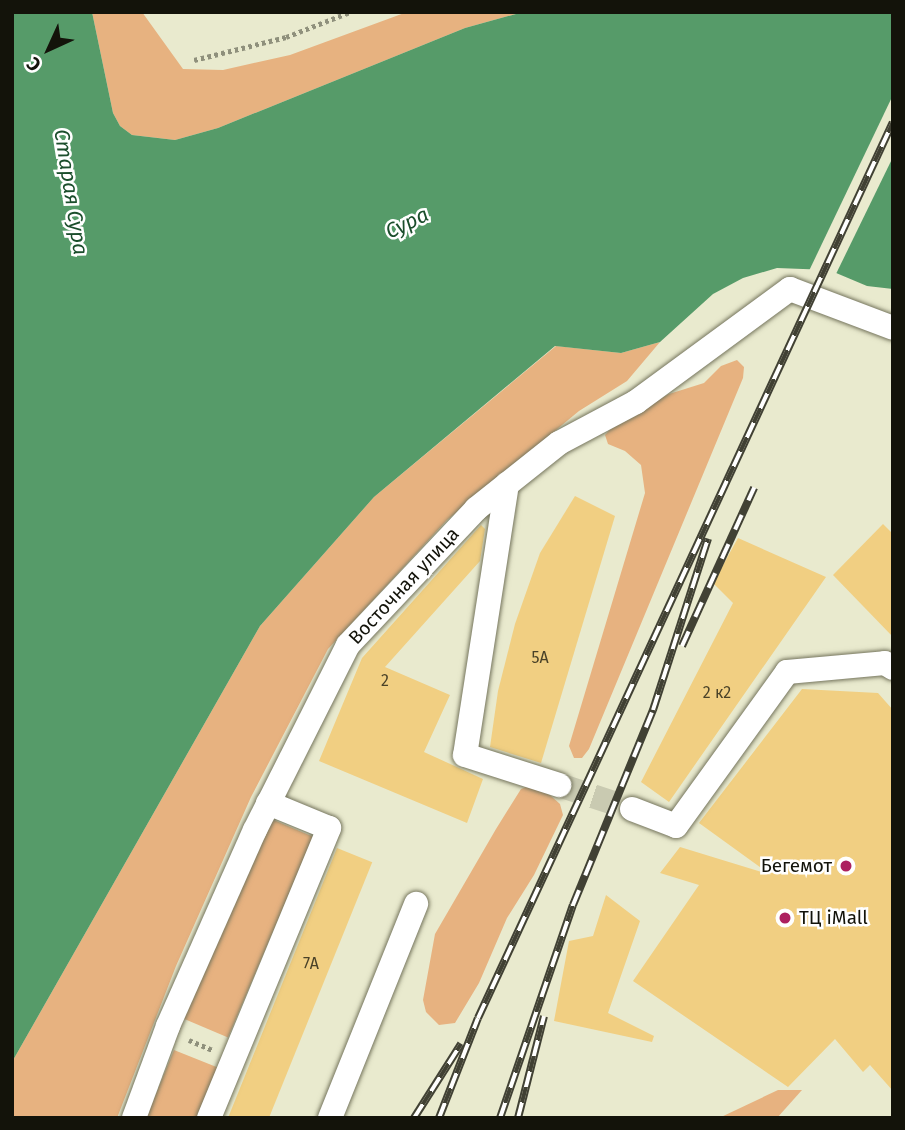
<!DOCTYPE html>
<html>
<head>
<meta charset="utf-8">
<style>
	body { margin:0 }
	#map { position:relative; width:905px; height:1130px; overflow:hidden; background:#e9eace; font-family:"Fira Sans",sans-serif }
	div>[style] { position:absolute }
	.green>* { inset:0; background:#e7b280; transform-origin:0 0 }
	.water>* { inset:0; background:#569b69 }
	.pier>* { inset:0; background:#e9eace }
	.building>* { inset:0; background:#f1cf82; transform-origin:0 0 }
	.minor-tunnel>* { height:24px; margin-top:-12px; transform-origin:0; background:repeating-linear-gradient(90deg,#c9cab1 0 24px,transparent 0 36px) }
	.path>* { height:4.5px; margin-top:-2.25px; transform-origin:0; background:repeating-linear-gradient(90deg,#8f907c 0 3.5px,transparent 0 7px) }
	.roads { filter:drop-shadow(0 0 2px #75755d) drop-shadow(0 0 2px #75755d) }
	.minor>* { height:24px; margin:-12px; padding:0 12px; transform-origin:12px; border-radius:12px; background:#fff }
	.rail>* { height:8px; margin-top:-4px; transform-origin:0; background:repeating-linear-gradient(90deg,#fff 0 16px,#414134 0 32px); box-sizing:border-box; border-block:2px solid #414134 }
	.dots>* { width:19px; height:19px; translate:-50% -50%; box-sizing:border-box; border:4px solid #fff; border-radius:50% }
	span { translate:-50% -50%; white-space:nowrap; text-align:center; line-height:1.15; -webkit-text-stroke:5px #fff; paint-order:stroke }
	.number-label { font-size:16px; color:#4a4228 }
	.number-label span { -webkit-text-stroke-width:0 }
	.street-label { font-size:19px; color:#13130a }
	.poi-label { font-size:19px; color:#13130a }
	.right { translate:-100% -50%; text-align:right }
	.left { translate:0 -50%; text-align:left }
	.water-label { font-size:21px; color:#1b4e2c; font-style:italic }
	.frame { position:absolute; inset:0; border:14px solid #13130a; pointer-events:none }
	.north { position:absolute; left:14px; top:14px; width:70px; height:70px; -webkit-text-stroke:5px #fff; paint-order:stroke; rotate:225deg; font-size:19px; font-weight:700; line-height:28px; text-align:center; color:#13130a }
	.north::after { content:''; display:block; margin:auto; width:24px; height:32px; background:#13130a; clip-path:polygon(50% 0,100% 100%,50% 72%,0 100%) }
</style>
</head>
<body>
<div id="map">
	<div class="green">
		<i style="clip-path:polygon(92px 12px,142px 12px,183px 69px,223px 70px,290px 55px,407px 12px,523px 12px,465px 28px,218px 128px,175px 140px,132px 135px,120px 126px,113px 113px)"></i>
		<i style="clip-path:polygon(660px 342px,627px 381px,579px 411px,447px 520px,328px 649px,251px 797px,176px 966px,117px 1118px,12px 1118px,12px 1062px,260px 626px,374px 497px,556px 346px,621px 353px)"></i>
		<i style="clip-path:polygon(737px 360px,744px 367px,743px 378px,589px 749px,582px 758px,574px 758px,569px 746px,645px 493px,641px 465px,625px 451px,608px 444px,605px 435px,617px 422px,669px 394px,704px 383px,721px 366px)"></i>
		<i style="clip-path:polygon(529px 786px,538px 786px,551px 796px,560px 804px,563px 815px,534px 875px,507px 918px,479px 983px,455px 1023px,439px 1025px,426px 1012px,423px 1000px,435px 934px,496px 829px,521px 789px)"></i>
		<i style="left:269px;top:818px;width:48px;height:218px;rotate:23deg"></i>
		<i style="clip-path:polygon(174px 1050px,219px 1068px,198px 1118px,146px 1118px)"></i>
		<i style="clip-path:polygon(778px 1090px,802px 1090px,777px 1118px,719px 1118px)"></i>
	</div>
	<div class="water">
		<i style="clip-path:polygon(12px 12px,92px 12px,113px 113px,120px 126px,132px 135px,175px 140px,218px 128px,465px 28px,523px 12px,893px 12px,893px 289px,867px 286px,829px 270px,777px 268px,743px 278px,713px 294px,660px 342px,621px 353px,555px 346px,374px 497px,260px 626px,12px 1062px)"></i>
	</div>
	<div class="pier">
		<i style="clip-path:polygon(893px 95px,893px 157px,835px 276px,808px 273px)"></i>
	</div>
	<div class="building">
		<i style="clip-path:polygon(575px 496px,615px 516px,541px 763px,490px 747px,498px 691px,515px 624px,540px 553px)"></i>
		<i style="clip-path:polygon(883px 524px,893px 534px,893px 637px,833px 575px)"></i>
		<i style="clip-path:polygon(481px 525px,485px 529px,480px 561px,385px 667px,450px 695px,424px 752px,483px 779px,467px 823px,319px 761px,362px 658px)"></i>
		<i style="clip-path:polygon(738px 538px,826px 577px,669px 802px,641px 782px,733px 603px,713px 583px)"></i>
		<i style="clip-path:polygon(802px 689px,878px 693px,893px 710px,893px 1091px,870px 1065px,863px 1072px,835px 1039px,788px 1087px,633px 981px,699px 885px,660px 873px,680px 847px,771px 875px,699px 823px)"></i>
		<i style="left:337px;top:848px;width:38px;height:290px;rotate:22deg"></i>
		<i style="clip-path:polygon(606px 895px,640px 921px,608px 1013px,654px 1036px,652px 1042px,554px 1021px,569px 941px,593px 936px)"></i>
	</div>
	<div class="minor-tunnel">
		<i style="left:559px;top:785px;width:77px;rotate:18.2deg"></i>
	</div>
	<div class="path">
		<i style="left:194px;top:60px;width:95px;rotate:-14deg"></i>
		<i style="left:286px;top:37px;width:69px;rotate:-21.3deg"></i>
		<i style="left:189px;top:1040px;width:26px;rotate:23deg"></i>
	</div>
	<div class="roads">
		<div class="minor">
			<i style="left:507px;top:484px;width:274px;rotate:98.8deg"></i>
			<i style="left:465px;top:755px;width:99px;rotate:17.7deg"></i>
			<i style="left:632px;top:809px;width:47px;rotate:21.1deg"></i>
			<i style="left:676px;top:826px;width:190px;rotate:-54.2deg"></i>
			<i style="left:787px;top:672px;width:98px;rotate:-5.2deg"></i>
			<i style="left:885px;top:663px;width:9px;rotate:32deg"></i>
			<i style="left:134px;top:1118px;width:98px;rotate:-69.7deg"></i>
			<i style="left:168px;top:1026px;width:214px;rotate:-66.1deg"></i>
			<i style="left:255px;top:830px;width:207px;rotate:-63.3deg"></i>
			<i style="left:348px;top:645px;width:187px;rotate:-46.7deg"></i>
			<i style="left:476px;top:509px;width:106px;rotate:-38.5deg"></i>
			<i style="left:559px;top:443px;width:87px;rotate:-28deg"></i>
			<i style="left:636px;top:402px;width:191px;rotate:-36.3deg"></i>
			<i style="left:790px;top:289px;width:110px;rotate:20.7deg"></i>
			<i style="left:209px;top:1118px;width:314px;rotate:-67.5deg"></i>
			<i style="left:329px;top:828px;width:66px;rotate:-157.7deg"></i>
			<i style="left:330px;top:1118px;width:231px;rotate:-68.1deg"></i>
		</div>
	</div>
	<div class="rail">
		<i style="left:682px;top:646px;width:174px;rotate:-65.5deg"></i>
		<i style="left:414px;top:1118px;width:88px;rotate:-57.6deg"></i>
		<i style="left:439px;top:1118px;width:107px;rotate:-68.7deg"></i>
		<i style="left:478px;top:1018px;width:987px;rotate:-65.15deg"></i>
		<i style="left:500px;top:1118px;width:225px;rotate:-71.1deg"></i>
		<i style="left:573px;top:905px;width:211px;rotate:-67.7deg"></i>
		<i style="left:653px;top:710px;width:180px;rotate:-72.2deg"></i>
		<i style="left:518px;top:1118px;width:105px;rotate:-75.7deg"></i>
	</div>
	<div class="dots">
		<i style="left:846px;top:866px;background:#ac205f"></i>
		<i style="left:785px;top:918px;background:#ac205f"></i>
	</div>
	<div class="number-label">
		<span style="left:540px;top:658px">5А</span>
		<span style="left:385px;top:681px">2</span>
		<span style="left:717px;top:693px">2 к2</span>
		<span style="left:311px;top:964px">7А</span>
	</div>
	<div class="street-label">
		<span style="left:404px;top:586px;rotate:-47deg">Восточная улица</span>
	</div>
	<div class="poi-label">
		<span class="right" style="left:832px;top:866px">Бегемот</span>
		<span class="left" style="left:799px;top:918px">ТЦ iMall</span>
	</div>
	<div class="water-label">
		<span style="left:71px;top:192px;rotate:81deg">Старая Сура</span>
		<span style="left:407px;top:223px;rotate:-26deg">Сура</span>
	</div>
	<div class="frame"></div>
	<div class="north">С</div>
</div>
</body>
</html>
